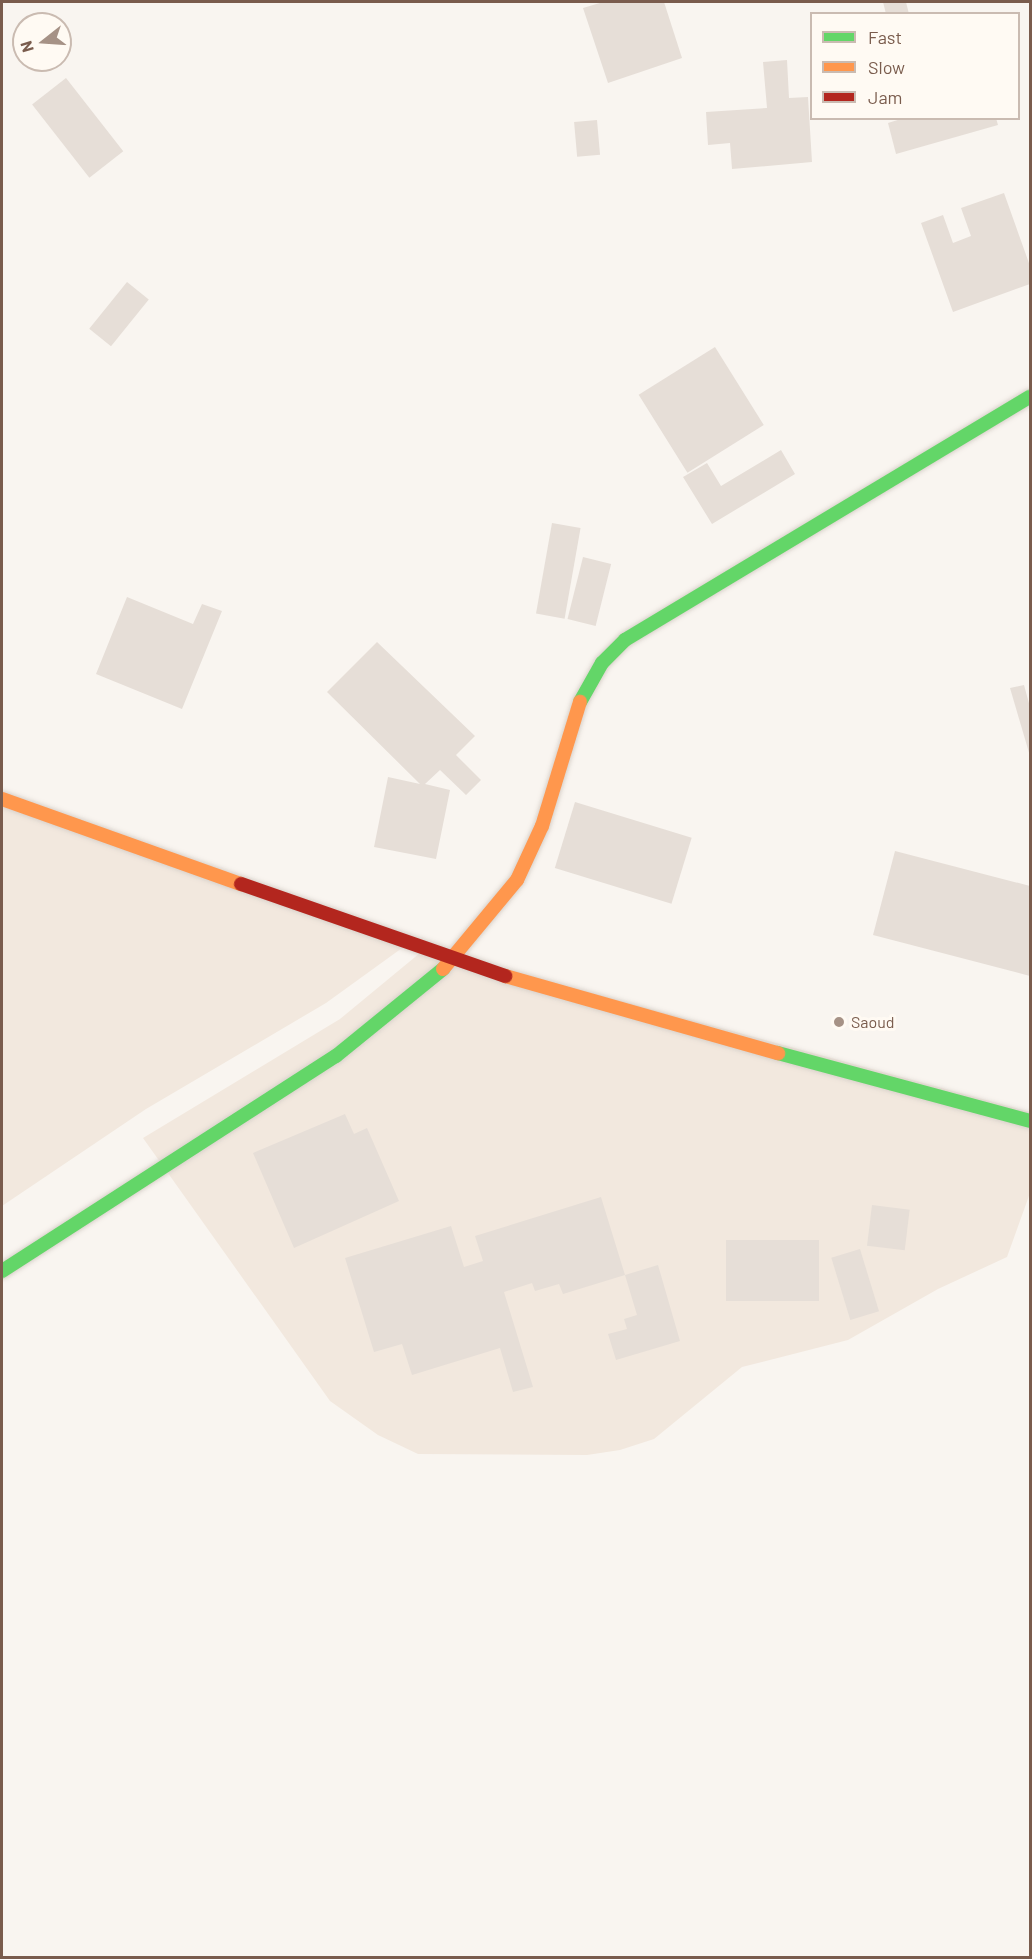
<!DOCTYPE html>
<html>
<head>
<meta charset="utf-8">
<style>
	body { margin:0 }
	#map { position:relative; width:1032px; height:1959px; overflow:hidden; background:#f9f5f0; font-family:Barlow,sans-serif }
	div>[style] { position:absolute }
	.residential>* { inset:0; background:#f2e8de }
	.building>* { inset:0; background:#e6ded7; transform-origin:0 0 }
	.roads { filter:drop-shadow(0 0 2px #d9d2cb) drop-shadow(0 0 2px #d9d2cb) }
	.fast>* { height:14px; margin:-7px; padding:0 7px; transform-origin:7px; border-radius:7px; background:#63d668 }
	.slow>* { height:14px; margin:-7px; padding:0 7px; transform-origin:7px; border-radius:7px; background:#ff974d }
	.jam>* { height:14px; margin:-7px; padding:0 7px; transform-origin:7px; border-radius:7px; background:#b3261e }
	.dots>* { width:16px; height:16px; translate:-50% -50%; box-sizing:border-box; border:3px solid #fffaf3; border-radius:50% }
	span { translate:-50% -50%; white-space:nowrap; text-align:center; line-height:1.15; -webkit-text-stroke:6px #fffaf3; paint-order:stroke }
	.poi-label { font-size:16px; color:#7a5c4d }
	.left { translate:0 -50%; text-align:left }
	.frame { position:absolute; inset:0; border:3px solid #7a5c4d; pointer-events:none }
	.legend { position:absolute; left:810px; top:12px; width:210px; height:108px; box-sizing:border-box; background:#fffaf3; border:2px solid #cabbb1; margin:0; padding:8px 10px; list-style:none; font-size:18px; color:#7a5c4d }
	.legend li { display:flex; align-items:center; gap:12px; height:30px }
	.legend b { width:30px; border:2px solid #cabbb1 }
	.north { position:absolute; left:12px; top:12px; width:60px; height:60px; box-sizing:border-box; background:#fffaf3; border:2px solid #cabbb1; border-radius:50%; rotate:253deg; font-size:16px; font-weight:700; line-height:24px; text-align:center; color:#7a5c4d }
	.north::after { content:''; display:block; margin:auto; width:21px; height:27px; background:#a69286; clip-path:polygon(50% 0,100% 100%,50% 72%,0 100%) }
</style>
</head>
<body>
<div id="map">
	<div class="residential">
		<i style="clip-path:polygon(2px 796px,409px 943px,326px 1003px,146px 1109px,2px 1206px)"></i>
		<i style="clip-path:polygon(426px 948px,1030px 1112px,1030px 1193px,1007px 1257px,938px 1289px,848px 1340px,742px 1367px,654px 1439px,620px 1450px,587px 1455px,418px 1454px,378px 1435px,330px 1401px,143px 1138px,340px 1019px)"></i>
	</div>
	<div class="building">
		<i style="clip-path:polygon(603px 2px,664px 2px,682px 58px,608px 83px,583px 8px)"></i>
		<i style="clip-path:polygon(883px 2px,906px 2px,909px 14px,886px 14px)"></i>
		<i style="clip-path:polygon(787px 60px,789px 98px,808px 97px,812px 162px,732px 169px,730px 143px,708px 145px,706px 112px,767px 108px,763px 62px)"></i>
		<i style="left:66px;top:78px;width:93px;height:43px;rotate:52deg"></i>
		<i style="clip-path:polygon(904px 118px,996px 118px,998px 125px,896px 154px,888px 123px)"></i>
		<i style="left:597px;top:120px;width:35px;height:23px;rotate:85deg"></i>
		<i style="clip-path:polygon(1004px 193px,1030px 266px,1030px 284px,953px 312px,921px 223px,943px 215px,953px 243px,971px 236px,961px 208px)"></i>
		<i style="left:127px;top:282px;width:28px;height:60px;rotate:39deg"></i>
		<i style="left:715px;top:347px;width:92px;height:90px;rotate:58deg"></i>
		<i style="clip-path:polygon(781px 450px,795px 474px,712px 524px,683px 477px,707px 463px,721px 486px)"></i>
		<i style="left:552px;top:523px;width:29px;height:92px;rotate:10deg"></i>
		<i style="left:583px;top:557px;width:29px;height:64px;rotate:14deg"></i>
		<i style="clip-path:polygon(127px 597px,193px 624px,202px 604px,222px 611px,182px 709px,96px 674px)"></i>
		<i style="clip-path:polygon(377px 642px,475px 736px,456px 755px,481px 780px,466px 795px,440px 770px,425px 784px,450px 790px,436px 859px,374px 847px,388px 777px,420px 784px,327px 692px)"></i>
		<i style="clip-path:polygon(1024px 685px,1030px 707px,1030px 756px,1010px 688px)"></i>
		<i style="left:575px;top:802px;width:122px;height:69px;rotate:17deg"></i>
		<i style="clip-path:polygon(895px 851px,1030px 886px,1030px 976px,873px 935px)"></i>
		<i style="clip-path:polygon(345px 1114px,354px 1134px,367px 1128px,399px 1201px,294px 1248px,253px 1153px)"></i>
		<i style="clip-path:polygon(601px 1197px,625px 1275px,563px 1294px,559px 1284px,535px 1291px,532px 1283px,504px 1292px,533px 1387px,513px 1392px,500px 1348px,412px 1375px,402px 1344px,374px 1352px,345px 1258px,451px 1226px,464px 1267px,483px 1261px,475px 1236px)"></i>
		<i style="left:872px;top:1205px;width:38px;height:41px;rotate:7deg"></i>
		<i style="left:726px;top:1240px;width:93px;height:61px"></i>
		<i style="left:860px;top:1249px;width:65px;height:30px;rotate:73deg"></i>
		<i style="clip-path:polygon(658px 1265px,680px 1341px,616px 1360px,608px 1334px,627px 1329px,624px 1319px,637px 1315px,625px 1275px)"></i>
	</div>
	<div class="roads">
		<div class="fast">
			<i style="left:580px;top:702px;width:45px;rotate:-60.6deg"></i>
			<i style="left:602px;top:663px;width:33px;rotate:-45deg"></i>
			<i style="left:625px;top:640px;width:472px;rotate:-31deg"></i>
			<i style="left:778px;top:1053px;width:261px;rotate:15.1deg"></i>
			<i style="left:2px;top:1271px;width:397px;rotate:-32.8deg"></i>
			<i style="left:336px;top:1056px;width:138px;rotate:-39.1deg"></i>
		</div>
		<div class="slow">
			<i style="left:2px;top:799px;width:254px;rotate:19.6deg"></i>
			<i style="left:443px;top:969px;width:116px;rotate:-50.3deg"></i>
			<i style="left:517px;top:880px;width:60px;rotate:-65.2deg"></i>
			<i style="left:542px;top:826px;width:130px;rotate:-73deg"></i>
			<i style="left:505px;top:976px;width:284px;rotate:15.8deg"></i>
		</div>
		<div class="jam">
			<i style="left:241px;top:884px;width:280px;rotate:19.2deg"></i>
		</div>
	</div>
	<div class="dots">
		<i style="left:839px;top:1022px;background:#a69286"></i>
	</div>
	<div class="poi-label">
		<span class="left" style="left:851px;top:1022px">Saoud</span>
	</div>
	<div class="frame"></div>
	<ul class="legend">
	<li><b style="height:8px;background:#63d668"></b>Fast</li>
	<li><b style="height:8px;background:#ff974d"></b>Slow</li>
	<li><b style="height:8px;background:#b3261e"></b>Jam</li>
	</ul>
	<div class="north">N</div>
</div>
</body>
</html>
